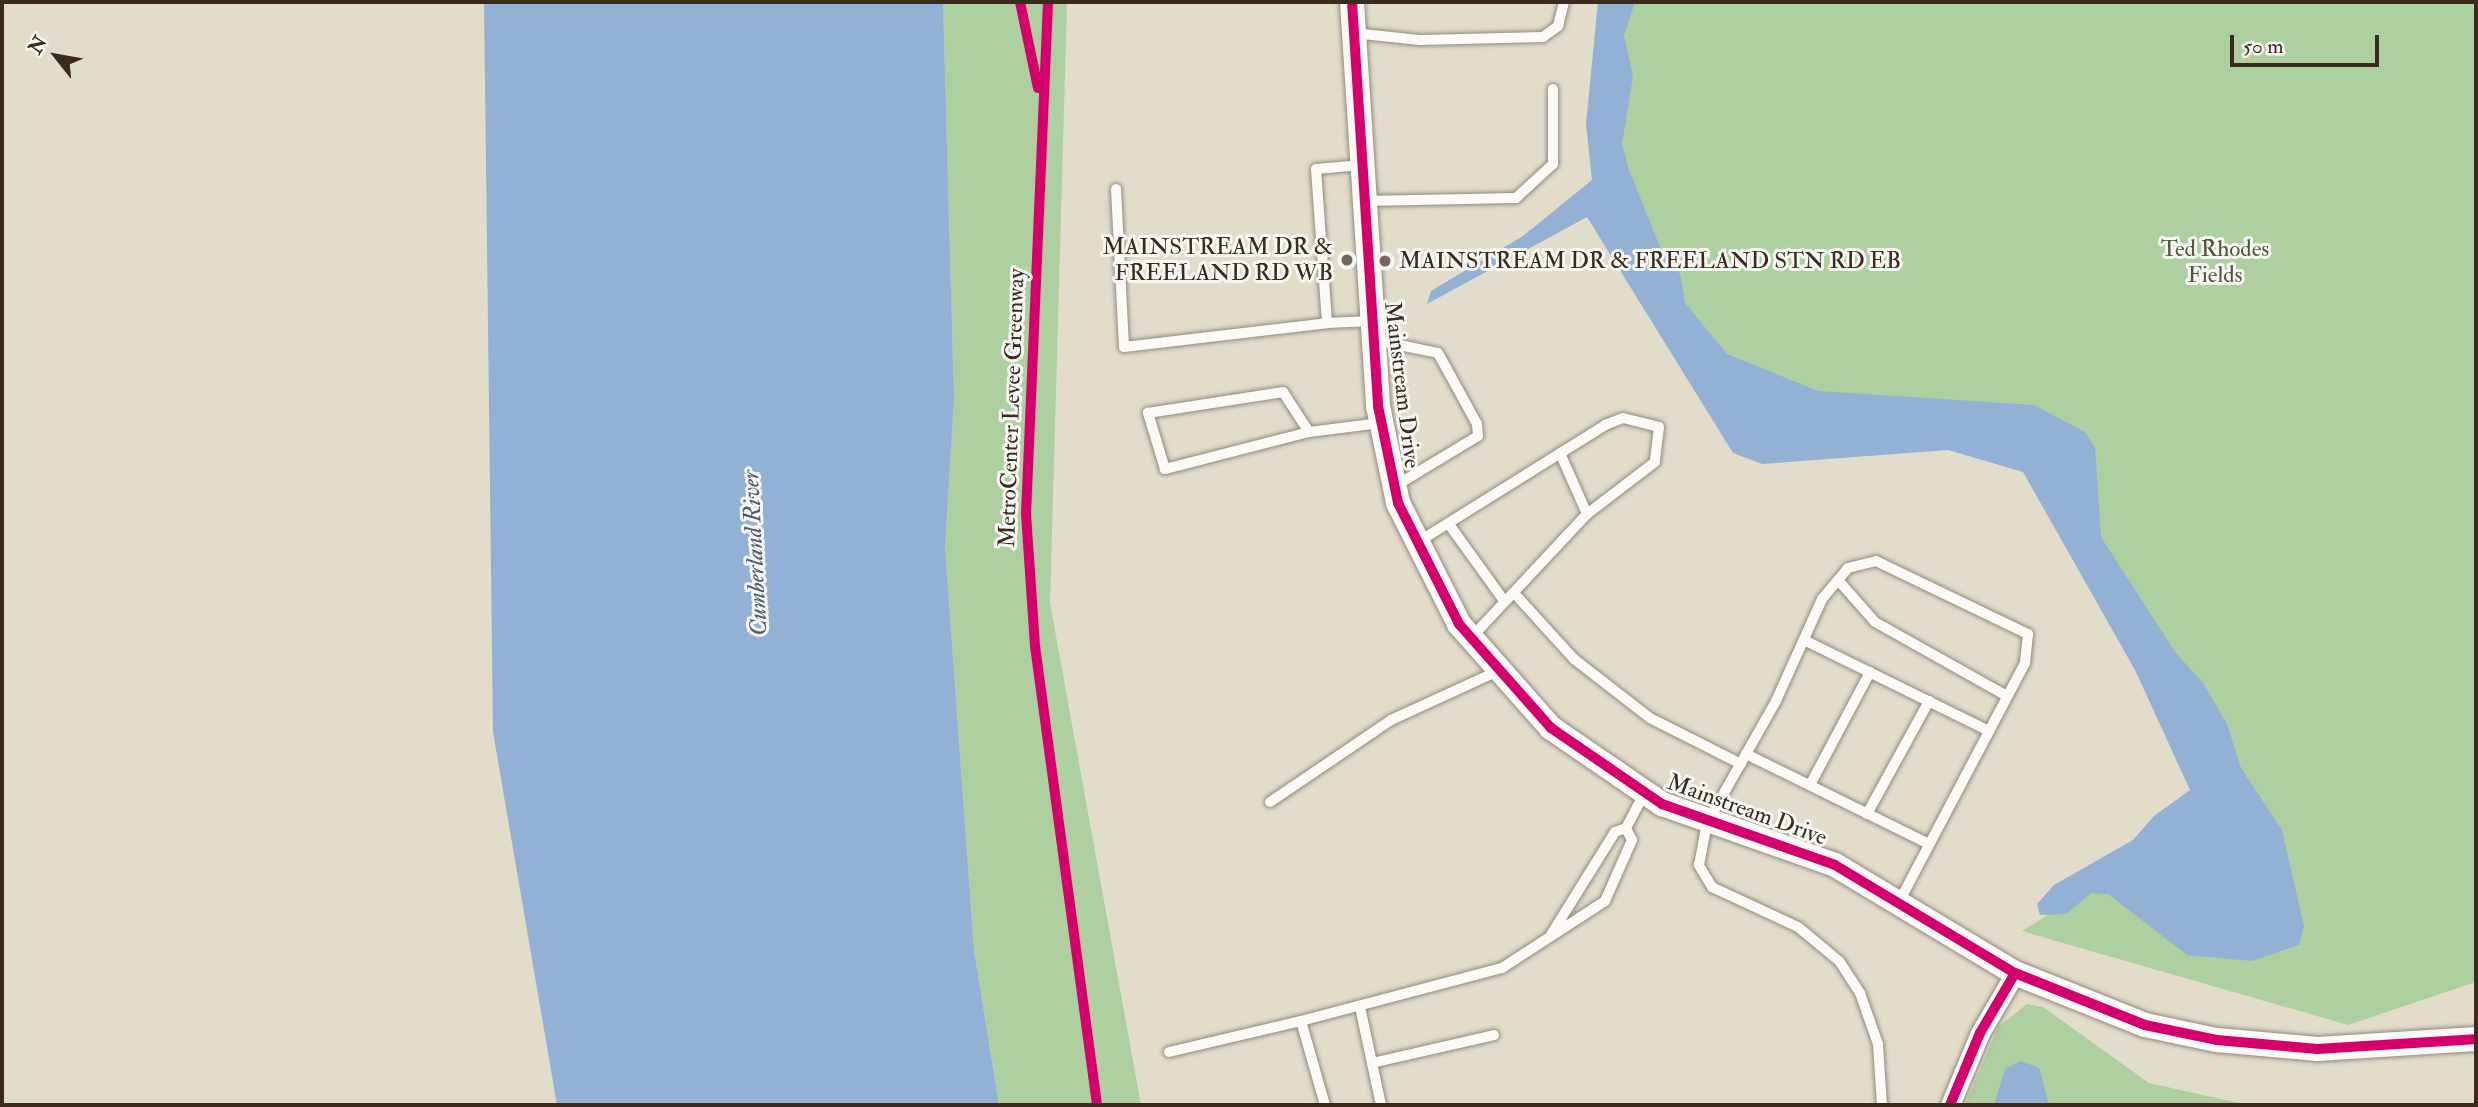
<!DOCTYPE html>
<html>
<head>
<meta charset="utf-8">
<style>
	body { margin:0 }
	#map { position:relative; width:2478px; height:1107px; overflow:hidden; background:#e2dcca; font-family:"IM FELL Double Pica",serif }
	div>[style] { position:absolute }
	.green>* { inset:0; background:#aecf9f }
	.water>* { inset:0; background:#92b1d4 }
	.roads { filter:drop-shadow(0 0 2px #908a7e) drop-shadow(0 0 2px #908a7e) }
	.service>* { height:10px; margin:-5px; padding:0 5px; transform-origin:5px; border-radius:5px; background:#fbfaf7 }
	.minor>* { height:19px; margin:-9.5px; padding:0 9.5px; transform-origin:9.5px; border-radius:9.5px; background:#fbfaf7 }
	.tertiary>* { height:24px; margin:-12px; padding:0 12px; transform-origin:12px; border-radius:12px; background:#fbfaf7 }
	.cycleway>* { height:10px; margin:-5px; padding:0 5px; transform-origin:5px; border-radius:5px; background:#d6006c }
	.dots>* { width:19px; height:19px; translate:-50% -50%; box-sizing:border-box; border:4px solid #f6f6f2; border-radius:50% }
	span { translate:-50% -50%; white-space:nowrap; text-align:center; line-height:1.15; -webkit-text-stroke:6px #f6f6f2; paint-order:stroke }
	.poi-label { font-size:23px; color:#3b2a1e }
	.right { translate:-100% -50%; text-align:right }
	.left { translate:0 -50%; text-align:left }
	.park-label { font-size:23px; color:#51583a }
	.street-label { font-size:23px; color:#3b2a1e }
	.water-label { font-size:24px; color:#505969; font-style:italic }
	.frame { position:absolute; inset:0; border:4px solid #3b2a1e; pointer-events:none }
	.north { position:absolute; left:21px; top:21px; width:70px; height:70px; -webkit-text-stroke:5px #f6f6f2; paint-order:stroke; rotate:301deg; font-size:19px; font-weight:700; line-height:28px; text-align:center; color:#3b2a1e }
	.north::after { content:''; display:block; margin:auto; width:24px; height:32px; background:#3b2a1e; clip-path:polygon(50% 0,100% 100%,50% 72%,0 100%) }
	.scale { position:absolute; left:2230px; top:35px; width:149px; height:32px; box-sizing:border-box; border:4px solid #3b2a1e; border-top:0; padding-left:9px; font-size:21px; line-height:24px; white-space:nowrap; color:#3b2a1e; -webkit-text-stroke:5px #f6f6f2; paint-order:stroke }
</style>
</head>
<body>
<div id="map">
	<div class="green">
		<i style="clip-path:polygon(943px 2px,1067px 2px,1050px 603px,1141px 1105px,999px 1105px,974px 950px,945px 547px,954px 399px)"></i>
		<i style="clip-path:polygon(1609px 2px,2476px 2px,2476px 982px,2348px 1025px,2022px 931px,2212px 812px,2047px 464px,1932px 429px,1754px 434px,1618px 229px)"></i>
		<i style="clip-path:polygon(2027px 1004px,2043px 1007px,2149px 1083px,2248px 1105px,1965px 1105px,1998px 1027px)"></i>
	</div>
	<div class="water">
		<i style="clip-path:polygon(484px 2px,943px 2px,954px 399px,945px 547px,974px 950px,999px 1105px,557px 1105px,493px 732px)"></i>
		<i style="clip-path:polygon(1598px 2px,1635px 2px,1624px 36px,1633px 76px,1622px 144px,1628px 167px,1662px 252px,1680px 274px,1685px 303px,1727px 354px,1818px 391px,2034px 405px,2085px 432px,2095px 448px,2101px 537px,2175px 652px,2203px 683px,2227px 724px,2241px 768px,2282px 830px,2304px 926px,2299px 945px,2252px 961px,2187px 955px,2108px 894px,2091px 893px,2066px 914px,2040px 915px,2037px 904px,2054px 885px,2133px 840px,2154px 816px,2190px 790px,2135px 670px,2023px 472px,1948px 450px,1762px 464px,1733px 453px,1587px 217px,1427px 304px,1431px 291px,1523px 236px,1592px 180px,1586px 124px)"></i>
		<i style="clip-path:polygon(2021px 1061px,2039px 1068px,2049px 1105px,1994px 1105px,2005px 1069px)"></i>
	</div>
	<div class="roads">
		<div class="service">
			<i style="left:1353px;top:33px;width:67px;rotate:6deg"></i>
			<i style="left:1420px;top:40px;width:123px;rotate:-1.4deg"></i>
			<i style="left:1543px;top:37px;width:19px;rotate:-36deg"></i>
			<i style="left:1558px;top:26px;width:25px;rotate:-76deg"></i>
			<i style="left:1361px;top:165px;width:45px;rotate:174.9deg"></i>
			<i style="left:1316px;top:169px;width:154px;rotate:85.9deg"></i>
			<i style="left:1327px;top:323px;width:44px;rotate:-2.6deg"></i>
			<i style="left:1116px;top:189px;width:158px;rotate:87.1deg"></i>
			<i style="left:1124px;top:347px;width:204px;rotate:-6.7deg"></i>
			<i style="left:1364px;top:201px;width:152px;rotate:-1.1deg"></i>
			<i style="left:1516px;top:198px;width:50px;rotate:-42.6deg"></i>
			<i style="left:1553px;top:164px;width:75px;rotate:-90deg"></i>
			<i style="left:1375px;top:340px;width:64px;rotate:11.7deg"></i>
			<i style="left:1438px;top:353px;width:81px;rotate:61.2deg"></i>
			<i style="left:1477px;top:424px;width:12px;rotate:85deg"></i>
			<i style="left:1478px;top:436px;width:97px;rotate:148.9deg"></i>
			<i style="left:1309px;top:432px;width:149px;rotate:165.6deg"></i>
			<i style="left:1165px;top:469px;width:59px;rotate:-106.9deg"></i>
			<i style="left:1148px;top:413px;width:137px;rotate:-8.8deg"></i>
			<i style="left:1283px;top:392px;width:48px;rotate:57deg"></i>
			<i style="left:1309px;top:432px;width:72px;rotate:-7.2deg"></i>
			<i style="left:1560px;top:453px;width:67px;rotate:66.1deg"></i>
			<i style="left:1448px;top:523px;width:97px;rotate:54.2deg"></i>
			<i style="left:1418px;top:542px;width:221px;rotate:-32deg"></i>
			<i style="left:1605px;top:425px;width:19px;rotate:-21deg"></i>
			<i style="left:1623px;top:418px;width:37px;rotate:14deg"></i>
			<i style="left:1659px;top:427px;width:35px;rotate:97deg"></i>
			<i style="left:1655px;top:462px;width:86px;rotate:142.6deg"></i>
			<i style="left:1587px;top:514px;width:168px;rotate:133.1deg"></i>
			<i style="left:1838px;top:580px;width:56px;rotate:48.6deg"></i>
			<i style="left:1875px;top:622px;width:151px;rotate:29.3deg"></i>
			<i style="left:1514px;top:593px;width:89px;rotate:47.7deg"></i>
			<i style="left:1574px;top:659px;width:96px;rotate:37.8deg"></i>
			<i style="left:1650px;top:718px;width:102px;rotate:26.8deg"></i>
			<i style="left:1806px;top:641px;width:204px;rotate:26.2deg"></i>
			<i style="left:1746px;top:754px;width:204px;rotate:26.2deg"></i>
			<i style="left:1810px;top:785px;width:128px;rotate:-62deg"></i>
			<i style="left:1270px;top:802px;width:146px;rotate:-34.1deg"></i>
			<i style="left:1391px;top:720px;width:115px;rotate:-24.6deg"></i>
			<i style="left:1867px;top:814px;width:129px;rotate:-61.2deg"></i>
			<i style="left:1626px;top:828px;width:38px;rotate:-62deg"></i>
			<i style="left:1360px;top:1007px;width:100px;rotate:77.9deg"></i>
			<i style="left:1169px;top:1052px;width:136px;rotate:-13.2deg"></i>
			<i style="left:1372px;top:1063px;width:125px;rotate:-12.9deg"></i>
			<i style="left:1325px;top:1105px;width:87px;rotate:-105.9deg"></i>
			<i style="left:1301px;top:1021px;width:208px;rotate:-14.8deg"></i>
			<i style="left:1502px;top:968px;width:123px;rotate:-33deg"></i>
			<i style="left:1605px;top:901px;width:67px;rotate:-66.1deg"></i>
			<i style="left:1632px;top:840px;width:13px;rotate:-117deg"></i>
			<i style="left:1626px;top:828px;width:12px;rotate:160deg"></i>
			<i style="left:1615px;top:832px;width:121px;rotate:121.9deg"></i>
			<i style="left:1882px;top:1105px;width:61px;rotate:-93.8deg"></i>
			<i style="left:1878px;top:1044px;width:54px;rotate:-109.4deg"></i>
			<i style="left:1860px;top:993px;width:38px;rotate:-123deg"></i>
			<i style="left:1839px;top:961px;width:53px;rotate:-140.3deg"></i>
			<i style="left:1798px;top:927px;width:95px;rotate:-155.1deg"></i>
			<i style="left:1712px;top:887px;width:26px;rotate:-121deg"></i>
			<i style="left:1699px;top:865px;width:43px;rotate:-79.2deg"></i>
			<i style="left:1707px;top:823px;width:140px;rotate:-60.5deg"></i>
			<i style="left:1776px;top:701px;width:112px;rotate:-65.7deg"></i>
			<i style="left:1822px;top:599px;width:40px;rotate:-50deg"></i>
			<i style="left:1848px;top:568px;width:29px;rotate:-14deg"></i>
			<i style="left:1876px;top:561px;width:169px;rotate:25.7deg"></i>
			<i style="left:2028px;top:634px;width:29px;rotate:96deg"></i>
			<i style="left:2025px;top:663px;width:268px;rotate:117.8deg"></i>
		</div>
		<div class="minor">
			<i style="left:1950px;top:1105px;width:78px;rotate:-67.4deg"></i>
			<i style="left:1980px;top:1033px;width:69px;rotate:-59.7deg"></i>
		</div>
		<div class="tertiary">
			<i style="left:1352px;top:2px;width:405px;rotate:86.3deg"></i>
			<i style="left:1378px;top:406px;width:99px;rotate:78.3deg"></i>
			<i style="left:1398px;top:503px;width:136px;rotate:63.2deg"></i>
			<i style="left:1459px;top:624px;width:139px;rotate:48.5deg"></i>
			<i style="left:1551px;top:728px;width:135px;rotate:34.4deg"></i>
			<i style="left:1662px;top:804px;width:183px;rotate:19.4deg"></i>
			<i style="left:1835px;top:865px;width:210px;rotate:31deg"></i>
			<i style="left:2015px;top:973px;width:140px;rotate:21.8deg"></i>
			<i style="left:2145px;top:1025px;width:74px;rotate:11.8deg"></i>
			<i style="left:2217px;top:1040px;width:101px;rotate:5.1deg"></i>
			<i style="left:2318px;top:1049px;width:158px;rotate:-3.6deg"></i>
		</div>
	</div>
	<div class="cycleway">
		<i style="left:1020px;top:2px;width:88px;rotate:78.2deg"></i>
		<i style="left:1048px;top:2px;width:512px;rotate:92.46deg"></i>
		<i style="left:1026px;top:514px;width:132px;rotate:86.1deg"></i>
		<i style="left:1035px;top:646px;width:463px;rotate:82.3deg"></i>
		<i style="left:1352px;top:2px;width:405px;rotate:86.3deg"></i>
		<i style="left:1378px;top:406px;width:99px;rotate:78.3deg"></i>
		<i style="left:1398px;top:503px;width:136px;rotate:63.2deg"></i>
		<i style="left:1459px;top:624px;width:139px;rotate:48.5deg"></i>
		<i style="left:1551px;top:728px;width:135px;rotate:34.4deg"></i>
		<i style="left:1662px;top:804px;width:183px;rotate:19.4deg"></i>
		<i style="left:1835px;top:865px;width:210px;rotate:31deg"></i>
		<i style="left:2015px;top:973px;width:140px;rotate:21.8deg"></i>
		<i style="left:2145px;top:1025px;width:74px;rotate:11.8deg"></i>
		<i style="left:2217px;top:1040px;width:101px;rotate:5.1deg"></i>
		<i style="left:2318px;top:1049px;width:158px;rotate:-3.6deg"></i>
		<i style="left:1950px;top:1105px;width:78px;rotate:-67.4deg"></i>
		<i style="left:1980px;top:1033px;width:69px;rotate:-59.7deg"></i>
	</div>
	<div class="dots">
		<i style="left:1347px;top:260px;background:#75685a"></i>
		<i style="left:1385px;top:261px;background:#75685a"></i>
	</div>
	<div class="poi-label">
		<span class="right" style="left:1333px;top:260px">MAINSTREAM DR &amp;<br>FREELAND RD WB</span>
		<span class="left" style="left:1399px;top:261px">MAINSTREAM DR &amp; FREELAND STN RD EB</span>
	</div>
	<div class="park-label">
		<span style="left:2215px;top:262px">Ted Rhodes<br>Fields</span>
	</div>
	<div class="street-label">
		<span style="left:1402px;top:385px;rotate:83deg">Mainstream Drive</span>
		<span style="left:1012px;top:408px;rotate:-88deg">MetroCenter Levee Greenway</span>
		<span style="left:1747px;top:810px;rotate:20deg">Mainstream Drive</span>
	</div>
	<div class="water-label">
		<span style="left:755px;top:553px;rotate:-93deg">Cumberland River</span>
	</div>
	<div class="frame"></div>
	<div class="north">N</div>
	<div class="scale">50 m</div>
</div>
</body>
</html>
